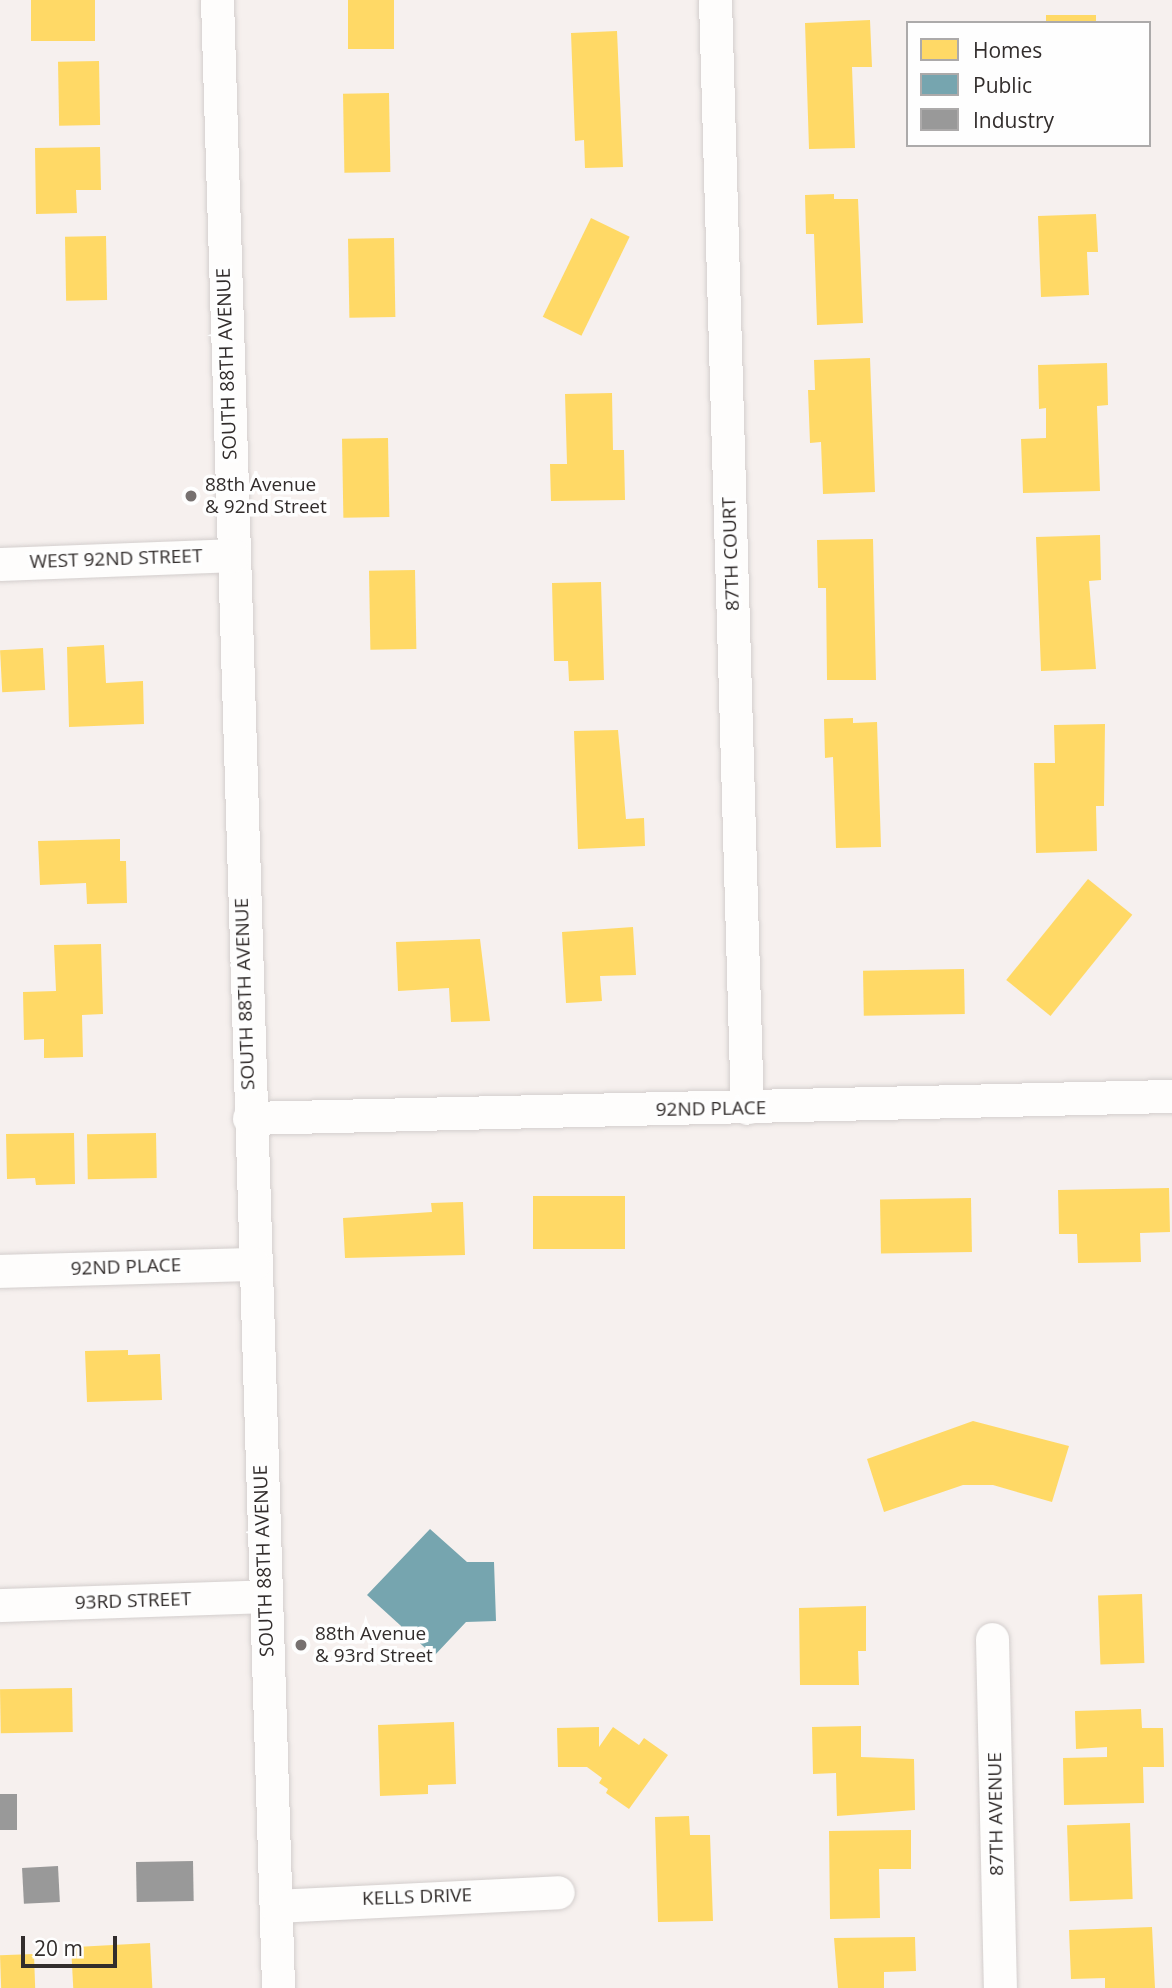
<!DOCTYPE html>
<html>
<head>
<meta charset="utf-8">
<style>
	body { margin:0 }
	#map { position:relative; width:1172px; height:1988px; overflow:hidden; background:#f6f0ee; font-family:"Open Sans",sans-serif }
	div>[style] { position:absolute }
	.homes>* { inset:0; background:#ffd966; transform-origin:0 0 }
	.public>* { inset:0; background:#76a5af }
	.industry>* { inset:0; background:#999; transform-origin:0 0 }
	.roads { filter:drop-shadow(0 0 2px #d3cecd) drop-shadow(0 0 2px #d3cecd) }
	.minor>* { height:33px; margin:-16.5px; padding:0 16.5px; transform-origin:16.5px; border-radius:16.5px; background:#fefdfc }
	.dots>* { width:19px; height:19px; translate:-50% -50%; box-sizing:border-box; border:4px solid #fefefe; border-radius:50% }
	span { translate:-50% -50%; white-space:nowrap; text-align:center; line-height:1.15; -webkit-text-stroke:7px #fefefe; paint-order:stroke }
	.street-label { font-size:19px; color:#322d2c }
	.poi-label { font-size:19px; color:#322d2c }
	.left { translate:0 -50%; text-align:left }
	.legend { position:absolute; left:906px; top:21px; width:245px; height:126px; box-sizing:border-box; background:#fefefe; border:2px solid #acaaaa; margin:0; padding:9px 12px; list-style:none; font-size:21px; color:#322d2c }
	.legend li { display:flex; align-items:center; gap:14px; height:35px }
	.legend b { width:35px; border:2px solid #acaaaa }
	.scale { position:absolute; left:21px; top:1936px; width:96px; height:32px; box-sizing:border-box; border:4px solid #322d2c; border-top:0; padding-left:9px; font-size:21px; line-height:24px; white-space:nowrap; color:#322d2c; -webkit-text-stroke:5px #fefefe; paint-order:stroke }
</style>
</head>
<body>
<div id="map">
	<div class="homes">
		<i style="left:31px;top:0;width:64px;height:41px"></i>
		<i style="left:348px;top:0;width:46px;height:49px"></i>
		<i style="left:1096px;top:15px;width:8px;height:50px;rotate:90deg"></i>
		<i style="clip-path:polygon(870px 20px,872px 67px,852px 67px,855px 148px,809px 149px,805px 23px)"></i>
		<i style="clip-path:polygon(617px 31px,623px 167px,585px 168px,584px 140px,575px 141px,571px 33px)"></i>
		<i style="left:99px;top:61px;width:64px;height:41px;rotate:89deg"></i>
		<i style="left:389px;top:93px;width:79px;height:46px;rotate:89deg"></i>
		<i style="clip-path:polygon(100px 147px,101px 190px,76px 190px,77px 213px,36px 214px,35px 148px)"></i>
		<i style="clip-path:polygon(834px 194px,834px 199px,858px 199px,863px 323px,817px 325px,814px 234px,806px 234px,805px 195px)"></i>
		<i style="clip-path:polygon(1096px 214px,1098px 252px,1087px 252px,1089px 295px,1041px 297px,1038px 216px)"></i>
		<i style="left:591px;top:218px;width:43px;height:110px;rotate:26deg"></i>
		<i style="left:106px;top:236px;width:64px;height:41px;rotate:89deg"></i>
		<i style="left:394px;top:238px;width:79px;height:46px;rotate:89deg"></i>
		<i style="clip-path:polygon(870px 358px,875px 492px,823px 494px,821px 442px,810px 443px,808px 390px,815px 390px,814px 360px)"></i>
		<i style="clip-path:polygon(1107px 363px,1108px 405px,1097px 406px,1100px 491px,1023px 493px,1021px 439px,1046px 438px,1046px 408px,1039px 409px,1038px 365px)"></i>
		<i style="clip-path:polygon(612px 393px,613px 450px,624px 450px,625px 500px,551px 501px,550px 464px,567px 464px,565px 394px)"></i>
		<i style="left:388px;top:438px;width:79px;height:46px;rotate:89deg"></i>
		<i style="clip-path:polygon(1100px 535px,1101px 580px,1089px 581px,1096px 669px,1041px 671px,1036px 537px)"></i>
		<i style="clip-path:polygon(873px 539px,876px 680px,827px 680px,826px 588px,818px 588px,817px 540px)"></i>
		<i style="left:415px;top:570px;width:79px;height:46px;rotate:89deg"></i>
		<i style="clip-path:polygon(601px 582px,604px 680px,569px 681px,568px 661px,554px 661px,552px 583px)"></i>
		<i style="clip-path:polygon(104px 645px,106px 683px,143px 681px,144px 724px,69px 727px,67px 647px)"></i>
		<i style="left:43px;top:648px;width:42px;height:43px;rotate:87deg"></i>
		<i style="clip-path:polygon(853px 718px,853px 723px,877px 722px,881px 847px,836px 848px,833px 757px,825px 758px,824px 719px)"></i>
		<i style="clip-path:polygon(1105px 724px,1104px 806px,1096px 806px,1097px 851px,1036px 853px,1034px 763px,1055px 763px,1054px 725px)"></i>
		<i style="clip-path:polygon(618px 730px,626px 819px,644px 818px,645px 846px,578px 849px,574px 731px)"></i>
		<i style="clip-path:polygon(120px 839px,120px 861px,126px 861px,127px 903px,87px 904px,86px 883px,40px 885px,38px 841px)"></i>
		<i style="left:1088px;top:879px;width:57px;height:130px;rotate:39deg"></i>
		<i style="clip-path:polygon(633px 927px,636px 975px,600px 976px,602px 1001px,566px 1003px,562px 932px)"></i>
		<i style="clip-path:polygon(480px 939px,490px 1021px,451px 1022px,449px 988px,398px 991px,396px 942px)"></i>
		<i style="clip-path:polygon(101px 944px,103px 1014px,82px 1015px,83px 1057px,44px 1058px,44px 1039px,24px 1040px,23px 992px,56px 991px,54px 945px)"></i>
		<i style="left:964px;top:969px;width:45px;height:101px;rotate:89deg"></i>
		<i style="clip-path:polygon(74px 1133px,75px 1184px,36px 1185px,35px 1178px,7px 1179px,6px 1134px)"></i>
		<i style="left:156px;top:1133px;width:45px;height:69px;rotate:89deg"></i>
		<i style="clip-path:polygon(1169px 1188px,1170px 1232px,1140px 1233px,1141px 1262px,1078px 1263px,1077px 1234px,1059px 1234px,1058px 1190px)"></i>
		<i style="left:625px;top:1196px;width:53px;height:92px;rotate:90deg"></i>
		<i style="left:971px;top:1198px;width:54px;height:91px;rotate:89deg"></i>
		<i style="clip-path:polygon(463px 1202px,465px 1255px,345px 1258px,343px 1218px,432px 1212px,431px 1203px)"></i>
		<i style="clip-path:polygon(128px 1350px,128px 1355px,160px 1354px,162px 1400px,87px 1402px,85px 1351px)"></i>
		<i style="clip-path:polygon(973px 1421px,1069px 1446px,1052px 1502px,993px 1485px,963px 1485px,884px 1512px,867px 1459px)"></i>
		<i style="left:1142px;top:1594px;width:69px;height:44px;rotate:88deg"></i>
		<i style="clip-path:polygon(866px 1606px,866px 1651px,858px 1651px,859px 1685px,800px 1685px,799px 1608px)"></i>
		<i style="left:72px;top:1688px;width:44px;height:72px;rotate:89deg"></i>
		<i style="clip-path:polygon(1141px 1709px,1142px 1728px,1163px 1728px,1164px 1767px,1143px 1767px,1144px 1803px,1064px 1805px,1063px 1758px,1107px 1757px,1107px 1747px,1076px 1749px,1075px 1711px)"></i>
		<i style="clip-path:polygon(454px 1722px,456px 1784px,428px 1785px,428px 1794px,380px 1796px,378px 1725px)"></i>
		<i style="clip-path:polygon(861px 1726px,861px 1757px,914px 1759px,915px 1810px,837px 1816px,836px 1773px,813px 1774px,812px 1727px)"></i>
		<i style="clip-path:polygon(599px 1727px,599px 1747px,613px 1727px,639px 1745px,644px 1738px,668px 1755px,629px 1809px,606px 1793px,608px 1789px,599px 1783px,602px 1778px,587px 1767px,558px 1767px,557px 1728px)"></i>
		<i style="clip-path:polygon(689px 1816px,690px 1835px,710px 1835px,713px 1921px,658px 1922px,655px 1817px)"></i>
		<i style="left:1130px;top:1823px;width:76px;height:63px;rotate:88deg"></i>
		<i style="clip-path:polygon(911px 1830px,911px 1869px,879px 1869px,880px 1918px,830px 1919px,829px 1831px)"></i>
		<i style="clip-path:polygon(1152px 1927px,1155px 1988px,1105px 1988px,1105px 1978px,1071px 1979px,1069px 1930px)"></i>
		<i style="clip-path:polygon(915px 1937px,916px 1971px,884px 1972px,884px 1988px,838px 1988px,834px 1938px)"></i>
		<i style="left:150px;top:1943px;width:45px;height:79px;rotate:87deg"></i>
		<i style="left:34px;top:1954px;width:34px;height:34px;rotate:88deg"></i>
	</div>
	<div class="public">
		<i style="clip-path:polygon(430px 1529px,467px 1562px,494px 1562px,496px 1621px,466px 1622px,434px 1656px,367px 1595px)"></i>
	</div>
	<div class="industry">
		<i style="left:0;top:1794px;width:17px;height:36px"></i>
		<i style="left:193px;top:1861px;width:40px;height:57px;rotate:89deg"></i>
		<i style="left:58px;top:1866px;width:36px;height:36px;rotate:87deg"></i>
	</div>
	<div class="roads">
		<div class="minor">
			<i style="left:217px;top:0;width:1989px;rotate:88.24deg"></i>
			<i style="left:715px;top:0;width:1108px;rotate:88.35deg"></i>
			<i style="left:0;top:564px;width:233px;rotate:-2.2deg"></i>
			<i style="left:249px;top:1118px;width:923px;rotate:-1.37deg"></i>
			<i style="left:0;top:1271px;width:253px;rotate:-1.6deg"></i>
			<i style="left:0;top:1605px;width:266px;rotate:-1.9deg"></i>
			<i style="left:992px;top:1639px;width:349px;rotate:88.7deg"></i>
			<i style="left:276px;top:1906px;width:282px;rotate:-2.8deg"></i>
		</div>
	</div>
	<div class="dots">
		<i style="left:191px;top:496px;background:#777170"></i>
		<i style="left:301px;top:1645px;background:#777170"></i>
	</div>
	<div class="street-label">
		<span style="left:227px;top:364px;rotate:-92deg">SOUTH 88TH AVENUE</span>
		<span style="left:731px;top:554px;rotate:-92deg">87TH COURT</span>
		<span style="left:116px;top:559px;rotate:-2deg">WEST 92ND STREET</span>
		<span style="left:245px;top:994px;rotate:-92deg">SOUTH 88TH AVENUE</span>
		<span style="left:711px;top:1109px;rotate:-1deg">92ND PLACE</span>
		<span style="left:126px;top:1267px;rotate:-2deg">92ND PLACE</span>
		<span style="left:264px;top:1561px;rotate:-92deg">SOUTH 88TH AVENUE</span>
		<span style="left:133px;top:1601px;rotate:-2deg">93RD STREET</span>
		<span style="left:996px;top:1814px;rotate:-91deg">87TH AVENUE</span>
		<span style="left:417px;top:1897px;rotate:-2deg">KELLS DRIVE</span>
	</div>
	<div class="poi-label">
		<span class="left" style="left:205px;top:496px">88th Avenue<br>&amp; 92nd Street</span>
		<span class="left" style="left:315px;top:1645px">88th Avenue<br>&amp; 93rd Street</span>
	</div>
	<ul class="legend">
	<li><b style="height:19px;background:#ffd966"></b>Homes</li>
	<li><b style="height:19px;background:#76a5af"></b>Public</li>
	<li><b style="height:19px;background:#999"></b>Industry</li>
	</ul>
	<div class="scale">20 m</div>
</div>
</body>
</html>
